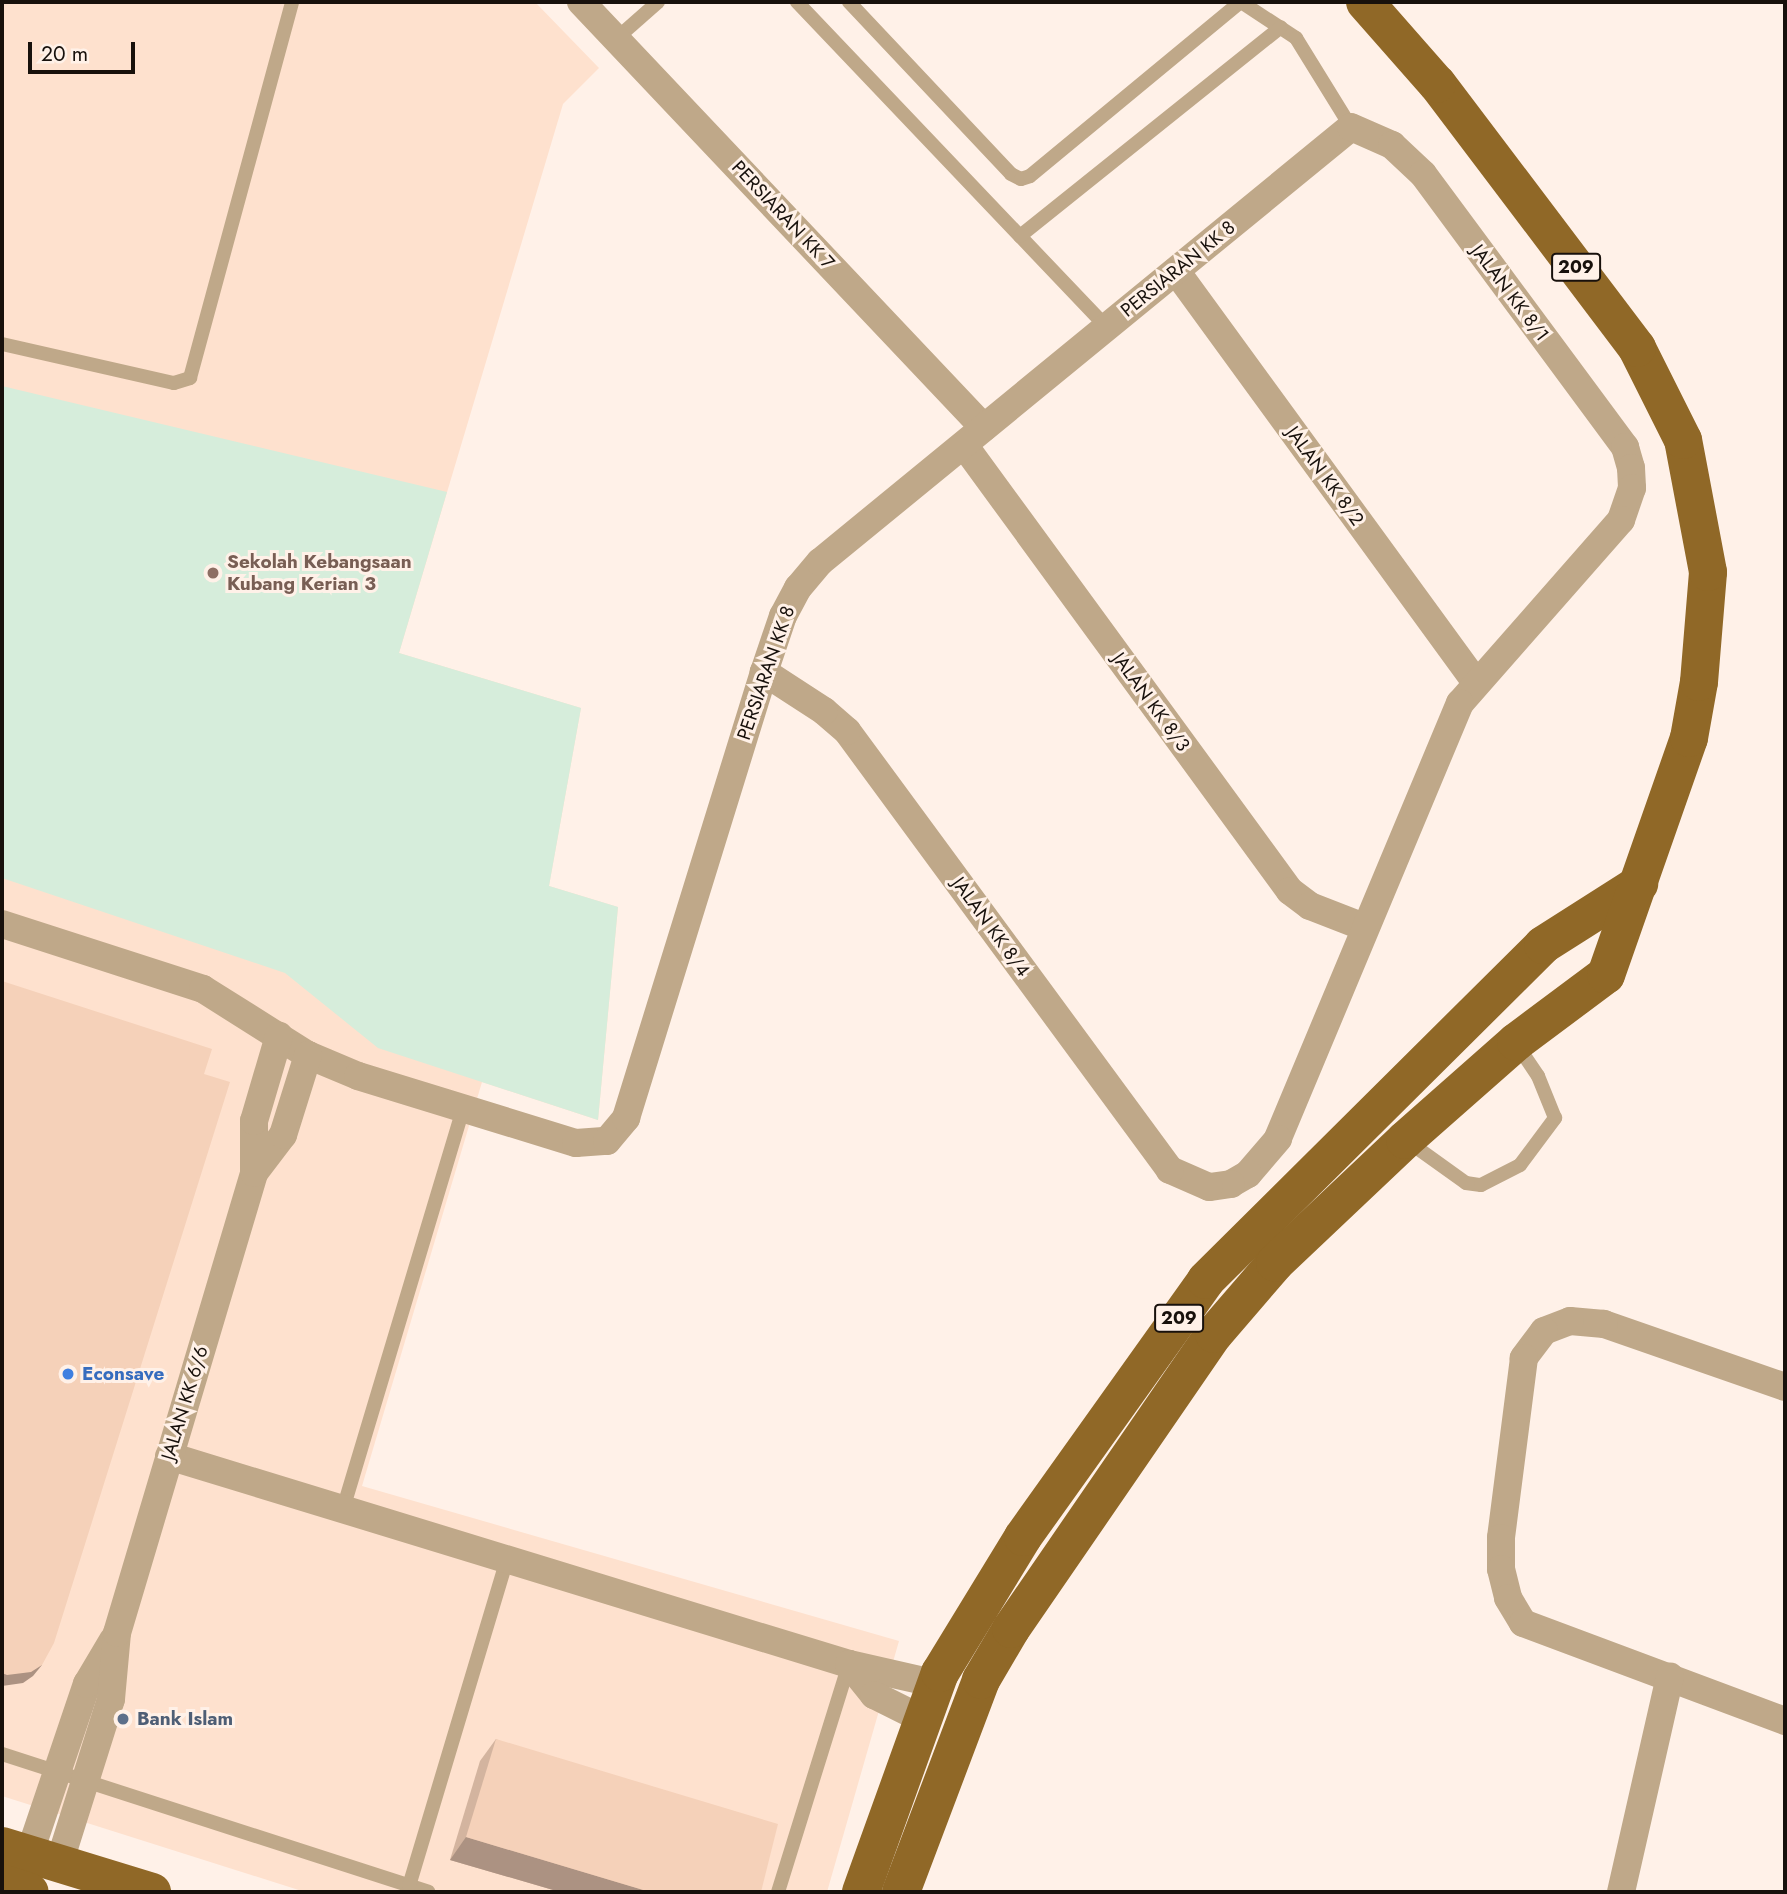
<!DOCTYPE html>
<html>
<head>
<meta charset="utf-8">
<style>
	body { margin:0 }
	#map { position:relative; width:1787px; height:1894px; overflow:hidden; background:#fff1e8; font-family:Jost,sans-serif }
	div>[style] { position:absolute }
	.built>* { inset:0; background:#fee1ce }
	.green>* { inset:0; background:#d6eddb }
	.service>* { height:14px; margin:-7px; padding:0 7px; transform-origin:7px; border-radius:7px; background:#bfa889 }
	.minor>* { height:28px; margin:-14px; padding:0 14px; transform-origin:14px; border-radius:14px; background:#bfa889 }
	.primary>* { height:38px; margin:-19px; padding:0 19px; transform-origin:19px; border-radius:19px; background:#906827 }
	.wall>* { inset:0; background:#d3b49f }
	.shaded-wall>* { inset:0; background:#ac9282 }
	.building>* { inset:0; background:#f5d1b9 }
	.dots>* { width:19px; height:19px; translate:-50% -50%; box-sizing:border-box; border:4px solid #fff1e8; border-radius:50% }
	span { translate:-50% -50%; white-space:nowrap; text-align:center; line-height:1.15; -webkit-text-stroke:6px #fff1e8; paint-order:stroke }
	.shield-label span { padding:2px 5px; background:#fff1e8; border:2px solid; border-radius:5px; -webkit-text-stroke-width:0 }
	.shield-label { font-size:18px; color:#18110c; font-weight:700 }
	.street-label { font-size:19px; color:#18110c }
	.education-label { font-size:19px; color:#785e54; font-weight:700 }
	.left { translate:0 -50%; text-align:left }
	.shop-label { font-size:19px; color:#366cbe; font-weight:700 }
	.service-label { font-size:19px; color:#4e5e75; font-weight:700 }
	.frame { position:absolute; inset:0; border:4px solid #18110c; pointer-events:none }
	.scale { position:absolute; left:28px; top:42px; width:107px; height:32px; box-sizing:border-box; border:4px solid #18110c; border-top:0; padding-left:9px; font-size:21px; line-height:24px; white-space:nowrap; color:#18110c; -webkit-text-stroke:5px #fff1e8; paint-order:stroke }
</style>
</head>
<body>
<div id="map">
	<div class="built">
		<i style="clip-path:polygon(2px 2px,535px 2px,599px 68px,563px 104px,399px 653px,581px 708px,549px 886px,618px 907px,598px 1120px,482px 1082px,362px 1486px,899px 1641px,827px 1892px,305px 1892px,2px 1796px)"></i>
	</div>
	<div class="green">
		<i style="clip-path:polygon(2px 386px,447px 492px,399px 653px,581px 708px,549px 886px,618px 907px,598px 1120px,378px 1048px,285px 973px,2px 878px)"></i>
	</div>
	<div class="service">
		<i style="left:797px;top:2px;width:449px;rotate:46.4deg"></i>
		<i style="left:849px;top:2px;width:236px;rotate:46.7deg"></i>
		<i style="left:1011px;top:174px;width:11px;rotate:27deg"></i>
		<i style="left:1021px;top:179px;width:9px;rotate:-18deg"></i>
		<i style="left:1030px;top:176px;width:273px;rotate:-39.6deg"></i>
		<i style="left:1241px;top:2px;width:66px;rotate:33.2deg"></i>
		<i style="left:1296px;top:38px;width:105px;rotate:58.3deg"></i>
		<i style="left:616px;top:39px;width:56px;rotate:-41.4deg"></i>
		<i style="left:1020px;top:236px;width:334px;rotate:-38.7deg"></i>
		<i style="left:2px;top:344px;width:176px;rotate:12.8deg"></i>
		<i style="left:174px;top:383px;width:17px;rotate:-17deg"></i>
		<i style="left:190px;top:378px;width:390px;rotate:-74.8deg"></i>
		<i style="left:1406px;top:1140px;width:74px;rotate:35.6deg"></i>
		<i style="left:1466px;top:1183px;width:15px;rotate:8deg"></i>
		<i style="left:1481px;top:1185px;width:44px;rotate:-27.1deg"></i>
		<i style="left:1520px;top:1165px;width:59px;rotate:-53.3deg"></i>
		<i style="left:1555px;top:1118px;width:45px;rotate:-112deg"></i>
		<i style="left:1538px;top:1076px;width:40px;rotate:-124deg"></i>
		<i style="left:343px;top:1509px;width:419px;rotate:-73.3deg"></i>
		<i style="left:2px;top:1754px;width:448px;rotate:17.9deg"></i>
		<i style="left:409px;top:1886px;width:341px;rotate:-73.3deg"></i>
		<i style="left:778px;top:1892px;width:239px;rotate:-72.7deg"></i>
	</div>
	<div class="minor">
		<i style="left:581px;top:2px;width:586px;rotate:46.59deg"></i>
		<i style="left:1176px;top:271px;width:507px;rotate:53.9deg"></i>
		<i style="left:964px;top:445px;width:552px;rotate:53.84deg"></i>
		<i style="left:1290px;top:891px;width:25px;rotate:37deg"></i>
		<i style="left:1310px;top:906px;width:58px;rotate:21.3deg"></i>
		<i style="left:2px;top:924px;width:211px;rotate:17.9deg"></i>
		<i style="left:203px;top:989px;width:124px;rotate:32.2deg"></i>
		<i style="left:308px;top:1055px;width:54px;rotate:22.8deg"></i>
		<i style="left:358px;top:1076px;width:228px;rotate:17.1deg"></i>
		<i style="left:576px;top:1143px;width:31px;rotate:-4deg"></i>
		<i style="left:607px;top:1141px;width:30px;rotate:-50deg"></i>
		<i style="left:626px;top:1118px;width:467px;rotate:-72.8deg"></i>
		<i style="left:764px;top:672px;width:59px;rotate:-71.3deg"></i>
		<i style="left:783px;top:616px;width:32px;rotate:-62deg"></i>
		<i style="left:798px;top:588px;width:34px;rotate:-50deg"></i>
		<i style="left:820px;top:562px;width:686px;rotate:-39.32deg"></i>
		<i style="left:1351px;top:127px;width:45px;rotate:23.7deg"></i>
		<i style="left:1392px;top:145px;width:42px;rotate:43.1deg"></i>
		<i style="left:1423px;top:174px;width:340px;rotate:53.5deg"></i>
		<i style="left:1625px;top:447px;width:22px;rotate:74deg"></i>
		<i style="left:1631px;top:468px;width:20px;rotate:87deg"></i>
		<i style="left:1632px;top:488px;width:34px;rotate:109deg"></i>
		<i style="left:1621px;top:520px;width:244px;rotate:131.3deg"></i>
		<i style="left:1460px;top:703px;width:472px;rotate:112.7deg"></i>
		<i style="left:1278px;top:1139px;width:46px;rotate:130.6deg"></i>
		<i style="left:1248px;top:1174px;width:20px;rotate:150deg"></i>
		<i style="left:1231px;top:1184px;width:22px;rotate:172deg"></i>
		<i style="left:1209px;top:1187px;width:43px;rotate:-156.4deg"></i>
		<i style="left:1170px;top:1170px;width:545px;rotate:-126.34deg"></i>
		<i style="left:847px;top:731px;width:30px;rotate:-139deg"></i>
		<i style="left:824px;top:711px;width:72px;rotate:-147deg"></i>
		<i style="left:254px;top:1173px;width:48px;rotate:-52.7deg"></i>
		<i style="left:283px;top:1135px;width:84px;rotate:-72.6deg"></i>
		<i style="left:1785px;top:1387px;width:192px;rotate:-160.8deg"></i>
		<i style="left:1604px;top:1324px;width:34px;rotate:-175deg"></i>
		<i style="left:1570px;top:1321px;width:28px;rotate:159deg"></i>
		<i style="left:1544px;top:1331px;width:34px;rotate:127deg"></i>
		<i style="left:1524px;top:1358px;width:181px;rotate:97.3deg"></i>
		<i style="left:1501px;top:1538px;width:31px;rotate:90deg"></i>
		<i style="left:1501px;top:1569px;width:30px;rotate:76deg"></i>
		<i style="left:1508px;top:1598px;width:29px;rotate:59deg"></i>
		<i style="left:1523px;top:1623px;width:280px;rotate:20.5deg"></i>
		<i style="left:169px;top:1456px;width:711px;rotate:17.01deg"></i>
		<i style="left:849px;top:1664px;width:90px;rotate:12.8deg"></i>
		<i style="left:849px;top:1664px;width:40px;rotate:51deg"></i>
		<i style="left:874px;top:1695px;width:56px;rotate:26.6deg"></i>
		<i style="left:29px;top:1855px;width:181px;rotate:-71.3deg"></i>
		<i style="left:87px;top:1684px;width:51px;rotate:-59.4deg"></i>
		<i style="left:59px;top:1864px;width:173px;rotate:-72.5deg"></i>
		<i style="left:111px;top:1699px;width:66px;rotate:-84.8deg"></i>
		<i style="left:117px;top:1633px;width:480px;rotate:-73.4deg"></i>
		<i style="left:254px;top:1173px;width:52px;rotate:-90deg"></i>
		<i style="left:254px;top:1121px;width:89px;rotate:-73.6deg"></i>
		<i style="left:1621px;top:1892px;width:221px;rotate:-77.2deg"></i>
	</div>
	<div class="primary">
		<i style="left:2px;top:1846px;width:157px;rotate:17deg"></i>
		<i style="left:2px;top:1883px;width:29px;rotate:18deg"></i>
		<i style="left:861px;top:1892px;width:233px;rotate:-70.2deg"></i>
		<i style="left:940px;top:1673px;width:159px;rotate:-58.6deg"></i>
		<i style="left:1023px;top:1537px;width:315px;rotate:-54.5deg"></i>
		<i style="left:1206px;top:1280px;width:475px;rotate:-44.8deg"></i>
		<i style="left:1543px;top:945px;width:114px;rotate:-32.4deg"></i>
		<i style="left:901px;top:1892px;width:227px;rotate:-69.3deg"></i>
		<i style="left:981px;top:1680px;width:59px;rotate:-59.5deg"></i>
		<i style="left:1011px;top:1629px;width:358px;rotate:-55.5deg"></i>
		<i style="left:1214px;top:1334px;width:94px;rotate:-49.3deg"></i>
		<i style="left:1275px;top:1263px;width:179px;rotate:-43.4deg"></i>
		<i style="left:1405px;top:1140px;width:148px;rotate:-41.4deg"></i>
		<i style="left:1516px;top:1042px;width:112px;rotate:-36.7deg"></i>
		<i style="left:1606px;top:975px;width:251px;rotate:-70.7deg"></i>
		<i style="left:1689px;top:738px;width:57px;rotate:-79.9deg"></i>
		<i style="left:1699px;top:682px;width:110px;rotate:-85.3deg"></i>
		<i style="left:1708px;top:572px;width:134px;rotate:-100.7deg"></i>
		<i style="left:1683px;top:440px;width:103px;rotate:-116.6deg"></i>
		<i style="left:1637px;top:348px;width:331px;rotate:-127.1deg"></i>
		<i style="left:1437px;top:84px;width:109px;rotate:-131.3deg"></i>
	</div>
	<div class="wall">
		<i style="clip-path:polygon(496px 1739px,761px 1892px,560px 1892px,450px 1860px,480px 1761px)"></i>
	</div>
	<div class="shaded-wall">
		<i style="clip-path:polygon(42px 1665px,33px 1676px,23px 1683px,2px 1686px,2px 1673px)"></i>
		<i style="clip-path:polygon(466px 1837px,650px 1892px,560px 1892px,450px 1860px)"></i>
	</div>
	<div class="building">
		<i style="clip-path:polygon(2px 981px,212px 1049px,204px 1074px,230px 1082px,54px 1643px,42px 1665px,31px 1672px,7px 1675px,2px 1673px)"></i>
		<i style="clip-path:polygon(496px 1739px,778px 1824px,761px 1892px,650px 1892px,466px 1837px)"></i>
	</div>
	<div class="dots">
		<i style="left:213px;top:573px;background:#8d6e63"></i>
		<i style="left:68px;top:1374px;background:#3f7fe0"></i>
		<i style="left:123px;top:1719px;background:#5c6f8a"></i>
	</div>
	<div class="shield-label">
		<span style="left:1576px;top:267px">209</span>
		<span style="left:1179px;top:1318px">209</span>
	</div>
	<div class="street-label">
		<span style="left:783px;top:215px;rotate:47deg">PERSIARAN KK 7</span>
		<span style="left:1178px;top:269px;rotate:-39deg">PERSIARAN KK 8</span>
		<span style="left:1510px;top:293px;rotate:53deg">JALAN KK 8/1</span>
		<span style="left:1325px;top:476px;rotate:54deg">JALAN KK 8/2</span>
		<span style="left:766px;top:673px;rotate:-71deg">PERSIARAN KK 8</span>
		<span style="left:1151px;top:702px;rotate:54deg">JALAN KK 8/3</span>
		<span style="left:991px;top:927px;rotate:54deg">JALAN KK 8/4</span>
		<span style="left:185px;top:1403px;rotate:-73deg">JALAN KK 6/6</span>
	</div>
	<div class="education-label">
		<span class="left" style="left:227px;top:573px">Sekolah Kebangsaan<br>Kubang Kerian 3</span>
	</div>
	<div class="shop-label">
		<span class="left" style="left:82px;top:1374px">Econsave</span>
	</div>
	<div class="service-label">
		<span class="left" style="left:137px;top:1719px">Bank Islam</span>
	</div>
	<div class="frame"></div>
	<div class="scale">20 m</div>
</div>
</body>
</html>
